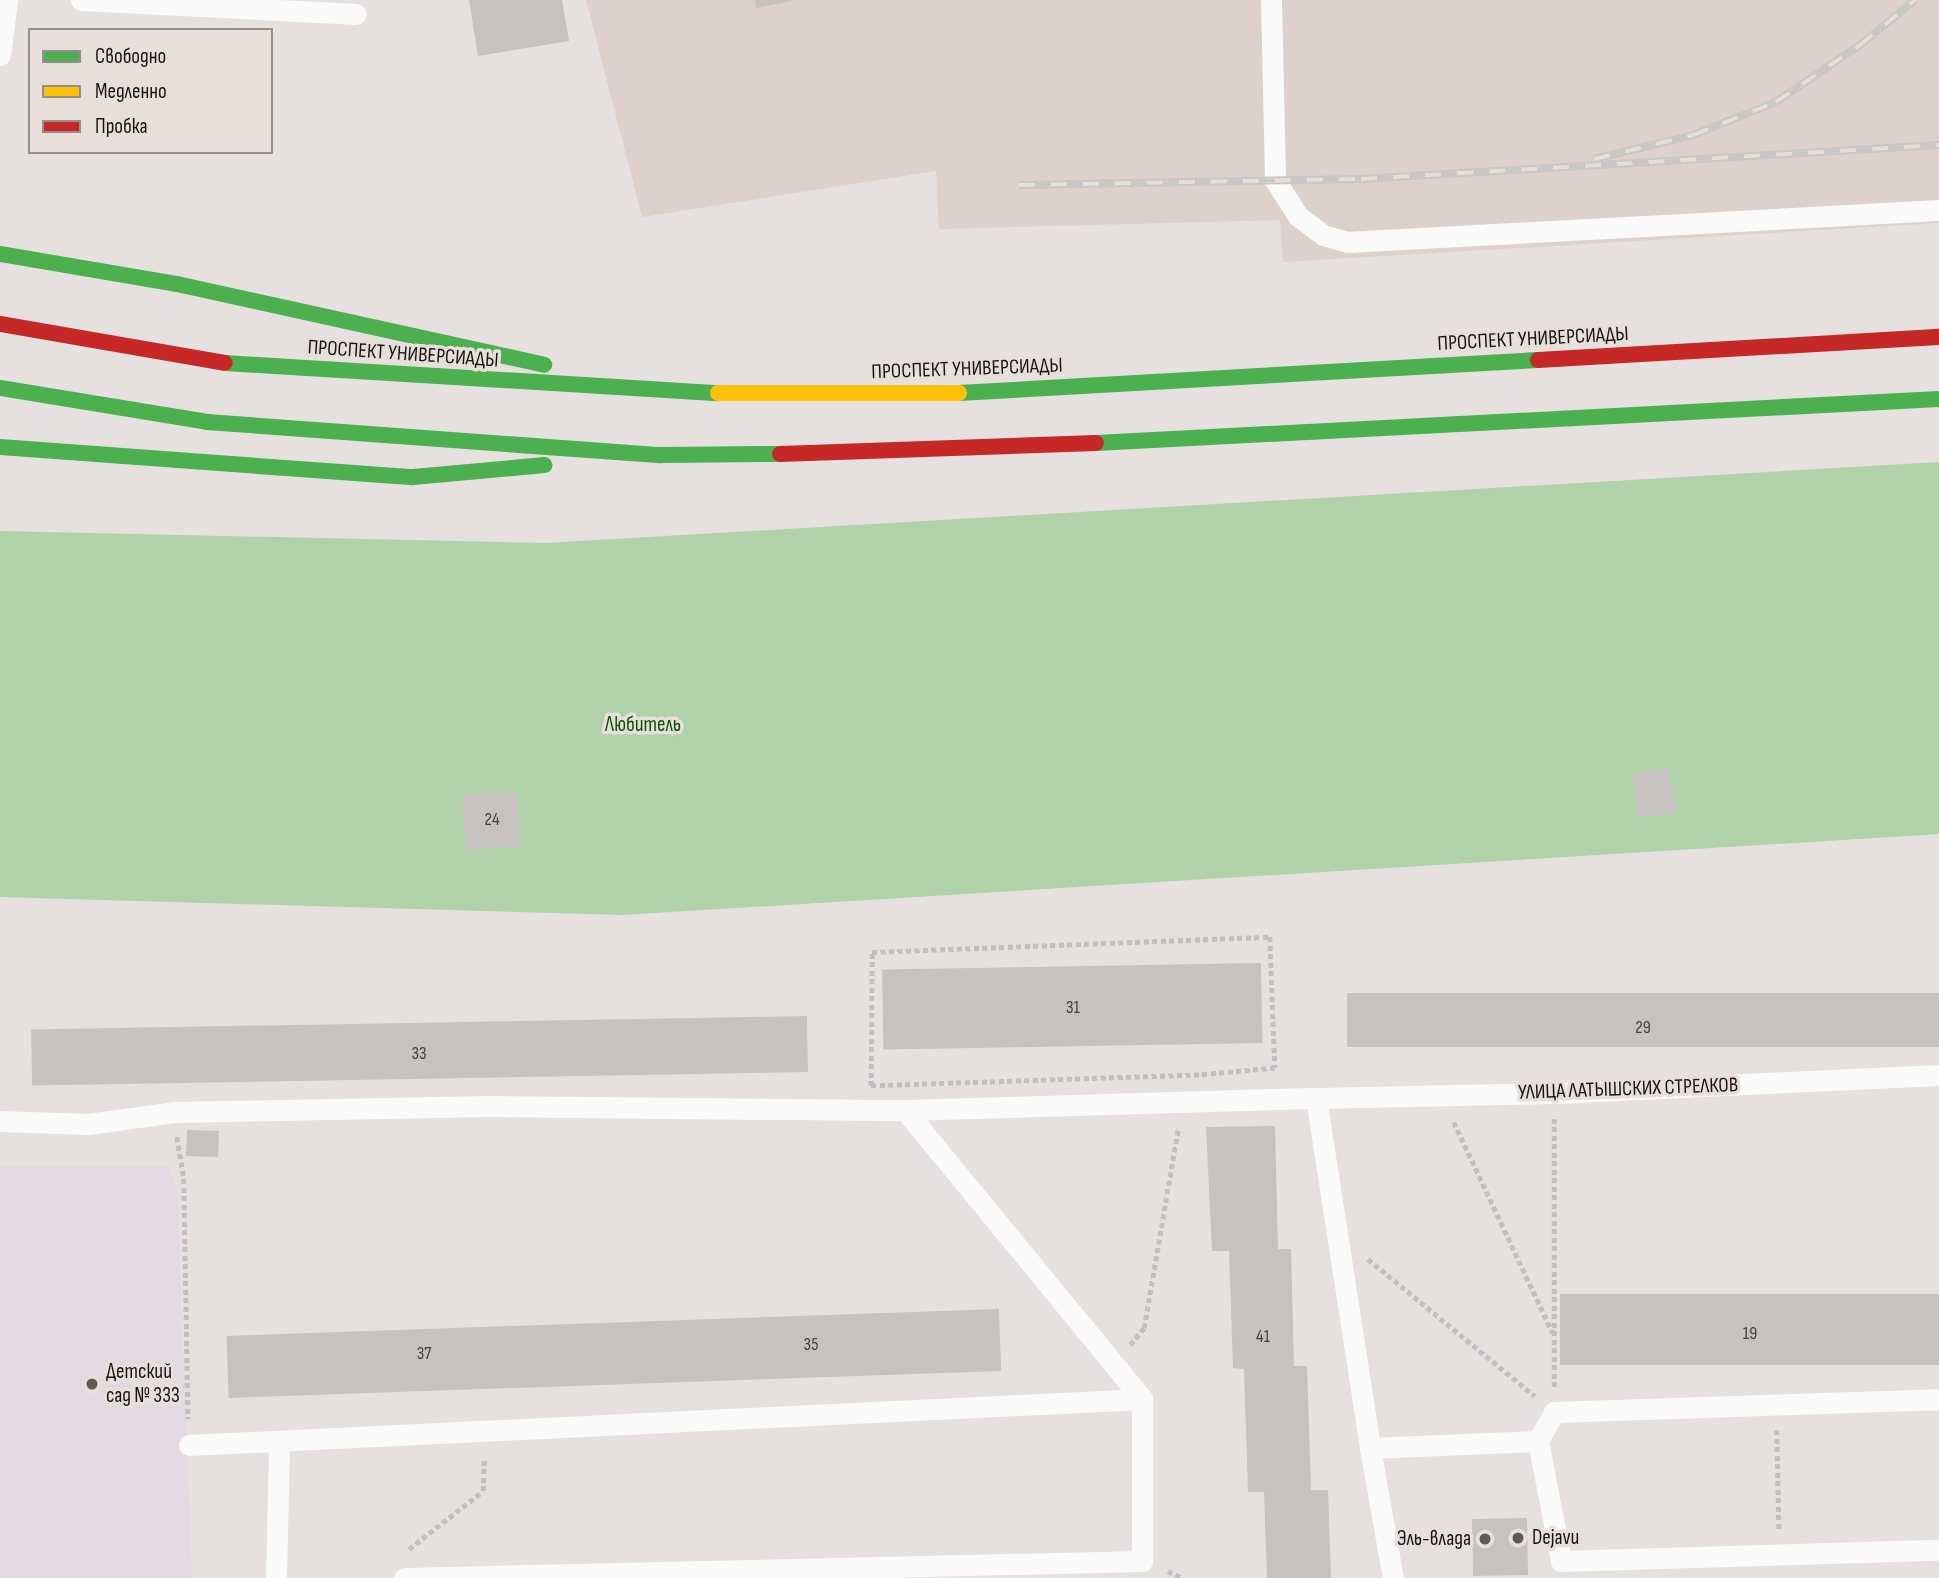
<!DOCTYPE html>
<html>
<head>
<meta charset="utf-8">
<style>
	body { margin:0 }
	#map { position:relative; width:1939px; height:1578px; overflow:hidden; background:#e6e0de; font-family:"Sofia Sans Condensed",sans-serif }
	div>[style] { position:absolute }
	.built>* { inset:0; background:#ded1cc }
	.education>* { inset:0; background:#e2d9e3 }
	.green>* { inset:0; background:#b0d1aa }
	.building>* { inset:0; background:#c6c2c0; transform-origin:0 0 }
	.path>* { height:4.5px; margin-top:-2.25px; transform-origin:0; background:repeating-linear-gradient(90deg,#c1bfbf 0 5px,transparent 0 8.5px) }
	.lane>* { height:21px; margin:-10.5px; padding:0 10.5px; transform-origin:10.5px; border-radius:10.5px; background:#fbfafa }
	.fast>* { height:16px; margin:-8px; padding:0 8px; transform-origin:8px; border-radius:8px; background:#4caf50 }
	.slow>* { height:16px; margin:-8px; padding:0 8px; transform-origin:8px; border-radius:8px; background:#ffc107 }
	.jam>* { height:16px; margin:-8px; padding:0 8px; transform-origin:8px; border-radius:8px; background:#c62828 }
	.rail>* { height:8px; margin-top:-4px; transform-origin:0; background:repeating-linear-gradient(90deg,#e9dfda 0 16px,#c9c7c6 0 32px); box-sizing:border-box; border-block:2px solid #c9c7c6 }
	.dots>* { width:19px; height:19px; translate:-50% -50%; box-sizing:border-box; border:4px solid #e9dfda; border-radius:50% }
	span { translate:-50% -50%; white-space:nowrap; text-align:center; line-height:1.15; -webkit-text-stroke:7px #e9dfda; paint-order:stroke }
	.number-label { font-size:18px; color:#43403e }
	.number-label span { -webkit-text-stroke-width:0 }
	.street-label { font-size:21px; color:#171412 }
	.park-label { font-size:21px; color:#095409 }
	.poi-label { font-size:21px; color:#171412 }
	.left { translate:0 -50%; text-align:left }
	.right { translate:-100% -50%; text-align:right }
	.legend { position:absolute; left:28px; top:28px; width:245px; height:126px; box-sizing:border-box; background:#e9dfda; border:2px solid #958e8a; margin:0; padding:9px 12px; list-style:none; font-size:21px; color:#171412 }
	.legend li { display:flex; align-items:center; gap:14px; height:35px }
	.legend b { width:35px; border:2px solid #958e8a }
</style>
</head>
<body>
<div id="map">
	<div class="built">
		<i style="clip-path:polygon(586px 0,1939px 0,1939px 223px,1283px 262px,1280px 220px,939px 229px,936px 171px,642px 217px)"></i>
	</div>
	<div class="education">
		<i style="clip-path:polygon(0 1166px,169px 1166px,177px 1189px,192px 1578px,0 1578px)"></i>
	</div>
	<div class="green">
		<i style="clip-path:polygon(1939px 462px,1939px 834px,622px 915px,0 897px,0 531px,546px 543px)"></i>
	</div>
	<div class="building">
		<i style="clip-path:polygon(469px 0,562px 0,569px 41px,478px 56px)"></i>
		<i style="clip-path:polygon(755px 0,792px 0,793px 1px,756px 8px)"></i>
		<i style="left:1669px;top:768px;width:45px;height:37px;rotate:82deg"></i>
		<i style="left:517px;top:791px;width:55px;height:55px;rotate:86deg"></i>
		<i style="left:1261px;top:963px;width:80px;height:379px;rotate:89deg"></i>
		<i style="left:1939px;top:993px;width:54px;height:592px;rotate:90deg"></i>
		<i style="left:807px;top:1016px;width:56px;height:776px;rotate:89deg"></i>
		<i style="clip-path:polygon(1275px 1126px,1278px 1249px,1291px 1249px,1294px 1366px,1307px 1366px,1311px 1490px,1328px 1490px,1331px 1578px,1267px 1578px,1264px 1492px,1248px 1492px,1244px 1369px,1233px 1368px,1229px 1251px,1212px 1251px,1206px 1127px)"></i>
		<i style="left:187px;top:1130px;width:32px;height:26px;rotate:2deg"></i>
		<i style="left:1939px;top:1294px;width:71px;height:379px;rotate:90deg"></i>
		<i style="left:999px;top:1309px;width:62px;height:773px;rotate:88deg"></i>
		<i style="left:1527px;top:1518px;width:57px;height:55px;rotate:89deg"></i>
	</div>
	<div class="path">
		<i style="left:1270px;top:937px;width:131px;rotate:87.8deg"></i>
		<i style="left:1275px;top:1068px;width:76px;rotate:174.7deg"></i>
		<i style="left:1199px;top:1075px;width:328px;rotate:178.1deg"></i>
		<i style="left:871px;top:1086px;width:134px;rotate:-89.6deg"></i>
		<i style="left:872px;top:952px;width:398px;rotate:-2.2deg"></i>
		<i style="left:1454px;top:1122px;width:233px;rotate:64.9deg"></i>
		<i style="left:177px;top:1137px;width:43px;rotate:80.5deg"></i>
		<i style="left:184px;top:1179px;width:240px;rotate:89deg"></i>
		<i style="left:1368px;top:1259px;width:216px;rotate:39.4deg"></i>
		<i style="left:1130px;top:1345px;width:22px;rotate:-51deg"></i>
		<i style="left:1144px;top:1328px;width:201px;rotate:-80.3deg"></i>
		<i style="left:1554px;top:1387px;width:268px;rotate:-90deg"></i>
		<i style="left:1777px;top:1430px;width:99px;rotate:88.8deg"></i>
		<i style="left:409px;top:1549px;width:94px;rotate:-38.1deg"></i>
		<i style="left:483px;top:1491px;width:33px;rotate:-88deg"></i>
		<i style="left:1168px;top:1571px;width:17px;rotate:25deg"></i>
	</div>
	<div class="lane">
		<i style="left:81px;top:0;width:275px;rotate:2.9deg"></i>
		<i style="left:1271px;top:0;width:180px;rotate:88.7deg"></i>
		<i style="left:1275px;top:180px;width:43px;rotate:57.4deg"></i>
		<i style="left:1298px;top:216px;width:31px;rotate:37deg"></i>
		<i style="left:1323px;top:235px;width:25px;rotate:16deg"></i>
		<i style="left:1347px;top:242px;width:593px;rotate:-3.09deg"></i>
		<i style="left:0;top:55px;width:55px;rotate:-82.7deg"></i>
		<i style="left:1316px;top:1098px;width:238px;rotate:-1.2deg"></i>
		<i style="left:1554px;top:1093px;width:385px;rotate:-2.7deg"></i>
		<i style="left:905px;top:1110px;width:374px;rotate:50.6deg"></i>
		<i style="left:0;top:1121px;width:88px;rotate:2deg"></i>
		<i style="left:88px;top:1124px;width:87px;rotate:-7.9deg"></i>
		<i style="left:174px;top:1112px;width:315px;rotate:-1.1deg"></i>
		<i style="left:489px;top:1106px;width:416px;rotate:0.6deg"></i>
		<i style="left:905px;top:1110px;width:411px;rotate:-1.7deg"></i>
		<i style="left:1316px;top:1098px;width:354px;rotate:81.2deg"></i>
		<i style="left:1370px;top:1448px;width:168px;rotate:-2.4deg"></i>
		<i style="left:1538px;top:1441px;width:122px;rotate:79.1deg"></i>
		<i style="left:1561px;top:1561px;width:378px;rotate:-1.7deg"></i>
		<i style="left:1538px;top:1441px;width:33px;rotate:-61deg"></i>
		<i style="left:1554px;top:1412px;width:385px;rotate:-1.9deg"></i>
		<i style="left:189px;top:1445px;width:954px;rotate:-2.76deg"></i>
		<i style="left:1142px;top:1399px;width:162px;rotate:90deg"></i>
		<i style="left:1142px;top:1561px;width:738px;rotate:178.68deg"></i>
		<i style="left:1370px;top:1448px;width:132px;rotate:80deg"></i>
		<i style="left:276px;top:1578px;width:137px;rotate:-88.7deg"></i>
	</div>
	<div class="fast">
		<i style="left:0;top:254px;width:180px;rotate:9.6deg"></i>
		<i style="left:177px;top:284px;width:376px;rotate:12.4deg"></i>
		<i style="left:225px;top:363px;width:494px;rotate:3.5deg"></i>
		<i style="left:0;top:388px;width:210px;rotate:9.3deg"></i>
		<i style="left:207px;top:422px;width:455px;rotate:4.2deg"></i>
		<i style="left:661px;top:455px;width:119px;rotate:-0.5deg"></i>
		<i style="left:959px;top:393px;width:580px;rotate:-3.26deg"></i>
		<i style="left:1096px;top:443px;width:844px;rotate:-2.99deg"></i>
		<i style="left:0;top:447px;width:414px;rotate:4.2deg"></i>
		<i style="left:413px;top:477px;width:132px;rotate:-5.2deg"></i>
	</div>
	<div class="slow">
		<i style="left:718px;top:393px;width:241px"></i>
	</div>
	<div class="jam">
		<i style="left:0;top:324px;width:228px;rotate:9.8deg"></i>
		<i style="left:1538px;top:360px;width:402px;rotate:-3.3deg"></i>
		<i style="left:780px;top:454px;width:316px;rotate:-2deg"></i>
	</div>
	<div class="rail">
		<i style="left:1594px;top:159px;width:102px;rotate:-13.6deg"></i>
		<i style="left:1693px;top:135px;width:89px;rotate:-21.7deg"></i>
		<i style="left:1776px;top:102px;width:102px;rotate:-34.2deg"></i>
		<i style="left:1860px;top:45px;width:71px;rotate:-39.3deg"></i>
		<i style="left:1019px;top:185px;width:342px;rotate:-1deg"></i>
		<i style="left:1361px;top:179px;width:579px;rotate:-3.37deg"></i>
	</div>
	<div class="dots">
		<i style="left:92px;top:1384px;background:#5f5b59"></i>
		<i style="left:1518px;top:1538px;background:#5f5b59"></i>
		<i style="left:1485px;top:1539px;background:#5f5b59"></i>
	</div>
	<div class="number-label">
		<span style="left:492px;top:820px">24</span>
		<span style="left:1073px;top:1008px">31</span>
		<span style="left:1643px;top:1028px">29</span>
		<span style="left:419px;top:1054px">33</span>
		<span style="left:1750px;top:1334px">19</span>
		<span style="left:1263px;top:1337px">41</span>
		<span style="left:811px;top:1345px">35</span>
		<span style="left:424px;top:1354px">37</span>
	</div>
	<div class="street-label">
		<span style="left:1533px;top:339px;rotate:-3deg">ПРОСПЕКТ УНИВЕРСИАДЫ</span>
		<span style="left:403px;top:354px;rotate:4deg">ПРОСПЕКТ УНИВЕРСИАДЫ</span>
		<span style="left:967px;top:369px;rotate:-2deg">ПРОСПЕКТ УНИВЕРСИАДЫ</span>
		<span style="left:1628px;top:1089px;rotate:-2deg">УЛИЦА ЛАТЫШСКИХ СТРЕЛКОВ</span>
	</div>
	<div class="park-label">
		<span style="left:643px;top:725px">Любитель</span>
	</div>
	<div class="poi-label">
		<span class="left" style="left:106px;top:1384px">Детский<br>сад № 333</span>
		<span class="left" style="left:1532px;top:1538px">Dejavu</span>
		<span class="right" style="left:1471px;top:1539px">Эль-влада</span>
	</div>
	<ul class="legend">
	<li><b style="height:9px;background:#4caf50"></b>Свободно</li>
	<li><b style="height:9px;background:#ffc107"></b>Медленно</li>
	<li><b style="height:9px;background:#c62828"></b>Пробка</li>
	</ul>
</div>
</body>
</html>
